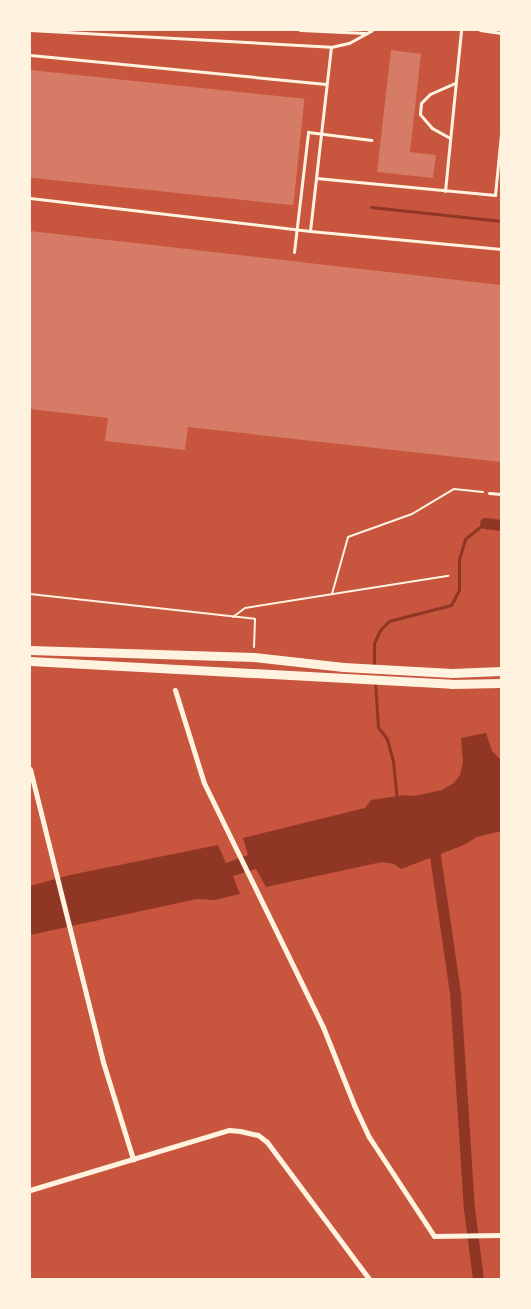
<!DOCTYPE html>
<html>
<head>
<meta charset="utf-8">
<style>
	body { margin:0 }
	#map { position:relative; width:531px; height:1309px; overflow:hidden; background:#c8553d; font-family:"Golos Text",sans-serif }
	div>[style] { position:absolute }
	.water>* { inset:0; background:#8f3625 }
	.stream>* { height:3px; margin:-1.5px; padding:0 1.5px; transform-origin:1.5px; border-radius:1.5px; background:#8f3625 }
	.canal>* { height:11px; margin:-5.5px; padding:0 5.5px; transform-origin:5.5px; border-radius:5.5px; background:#8f3625 }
	.building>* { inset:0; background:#d67c66; transform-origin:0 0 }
	.path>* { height:2px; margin:-1px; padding:0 1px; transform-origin:1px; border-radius:1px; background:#fff3e0 }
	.service>* { height:3px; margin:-1.5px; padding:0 1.5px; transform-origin:1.5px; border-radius:1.5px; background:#fff3e0 }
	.minor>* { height:5px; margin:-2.5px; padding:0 2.5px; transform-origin:2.5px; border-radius:2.5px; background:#fff3e0 }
	.secondary>* { height:9px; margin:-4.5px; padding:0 4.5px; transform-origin:4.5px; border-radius:4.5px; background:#fff3e0 }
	span { translate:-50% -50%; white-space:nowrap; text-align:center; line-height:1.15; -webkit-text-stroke:5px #fff3e0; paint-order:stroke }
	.frame { position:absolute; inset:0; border:31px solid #fff3e0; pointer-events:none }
</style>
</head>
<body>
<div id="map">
	<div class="water">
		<i style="clip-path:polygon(486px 733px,492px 751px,501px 760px,501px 831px,477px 837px,464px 845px,401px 869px,394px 864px,382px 862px,266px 887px,256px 869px,233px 876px,240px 894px,215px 900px,197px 899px,30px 935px,30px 886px,70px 875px,218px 845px,226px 863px,248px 855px,243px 838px,365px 808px,371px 800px,405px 795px,414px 796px,442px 790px,454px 783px,460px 775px,463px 762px,461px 738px)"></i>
	</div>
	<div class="stream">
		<i style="left:371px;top:207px;width:131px;rotate:6.1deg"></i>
		<i style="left:374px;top:667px;width:24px;rotate:-90deg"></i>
		<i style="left:374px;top:643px;width:14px;rotate:-65deg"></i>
		<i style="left:380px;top:630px;width:13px;rotate:-45deg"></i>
		<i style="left:389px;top:621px;width:64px;rotate:-14.5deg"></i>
		<i style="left:451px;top:605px;width:17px;rotate:-62deg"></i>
		<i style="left:459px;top:590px;width:31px;rotate:-90deg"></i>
		<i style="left:459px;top:559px;width:21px;rotate:-73deg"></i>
		<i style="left:465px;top:539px;width:26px;rotate:-39deg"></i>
		<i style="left:375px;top:681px;width:46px;rotate:86.3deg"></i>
		<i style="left:378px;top:727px;width:15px;rotate:53deg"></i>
		<i style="left:387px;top:739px;width:23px;rotate:75deg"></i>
		<i style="left:393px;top:761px;width:40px;rotate:84.3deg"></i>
	</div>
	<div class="canal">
		<i style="left:485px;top:523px;width:16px;rotate:7deg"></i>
		<i style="left:433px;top:842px;width:153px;rotate:81.7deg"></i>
		<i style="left:455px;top:993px;width:215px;rotate:86.3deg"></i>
		<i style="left:469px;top:1208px;width:72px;rotate:82.8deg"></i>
	</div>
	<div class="building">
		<i style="clip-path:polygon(391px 50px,421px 54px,410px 152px,436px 155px,433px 178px,377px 172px)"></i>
		<i style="left:30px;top:70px;width:276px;height:107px;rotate:6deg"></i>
		<i style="clip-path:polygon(30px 231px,501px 285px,501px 462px,188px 427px,185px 450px,105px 441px,108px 418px,30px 409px)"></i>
	</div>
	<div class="path">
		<i style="left:30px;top:594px;width:226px;rotate:6.3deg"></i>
		<i style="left:255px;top:619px;width:28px;rotate:92deg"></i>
		<i style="left:332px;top:594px;width:59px;rotate:-74.3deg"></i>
		<i style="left:348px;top:537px;width:68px;rotate:-19.8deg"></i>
		<i style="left:412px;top:514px;width:49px;rotate:-30.8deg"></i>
		<i style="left:454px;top:489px;width:29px;rotate:6deg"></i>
		<i style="left:233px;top:617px;width:15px;rotate:-37deg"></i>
		<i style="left:245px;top:608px;width:206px;rotate:-9deg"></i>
	</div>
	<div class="service">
		<i style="left:30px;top:30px;width:301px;rotate:3.2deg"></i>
		<i style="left:331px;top:47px;width:18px;rotate:-13deg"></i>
		<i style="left:349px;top:43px;width:26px;rotate:-29deg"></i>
		<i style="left:300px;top:30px;width:65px;rotate:2.6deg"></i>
		<i style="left:480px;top:30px;width:21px;rotate:8deg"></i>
		<i style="left:30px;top:55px;width:297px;rotate:5.6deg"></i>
		<i style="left:450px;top:138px;width:21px;rotate:-151deg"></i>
		<i style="left:432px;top:128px;width:18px;rotate:-131deg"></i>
		<i style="left:420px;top:114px;width:11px;rotate:-85deg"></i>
		<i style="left:421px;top:103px;width:13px;rotate:-45deg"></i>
		<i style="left:430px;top:94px;width:27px;rotate:-24deg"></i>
		<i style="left:316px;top:178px;width:180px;rotate:5.4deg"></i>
		<i style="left:495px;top:195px;width:61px;rotate:-84.4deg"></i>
		<i style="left:445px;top:191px;width:162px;rotate:-84.3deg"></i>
		<i style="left:30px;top:198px;width:282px;rotate:6.7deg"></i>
		<i style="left:310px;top:231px;width:192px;rotate:5.4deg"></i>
		<i style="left:310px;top:231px;width:185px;rotate:-83.5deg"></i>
		<i style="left:294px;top:252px;width:121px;rotate:-83.3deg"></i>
		<i style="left:308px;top:132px;width:64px;rotate:7.1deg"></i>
		<i style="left:489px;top:493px;width:12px;rotate:5deg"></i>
	</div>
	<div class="minor">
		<i style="left:175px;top:690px;width:97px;rotate:72.7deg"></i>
		<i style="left:204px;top:783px;width:271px;rotate:64deg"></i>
		<i style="left:323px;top:1027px;width:84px;rotate:68.3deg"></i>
		<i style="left:354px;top:1105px;width:35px;rotate:65deg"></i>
		<i style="left:369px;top:1137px;width:118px;rotate:56.7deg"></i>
		<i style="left:434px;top:1236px;width:67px;rotate:-0.9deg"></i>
		<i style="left:30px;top:769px;width:302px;rotate:76deg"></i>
		<i style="left:103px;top:1062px;width:102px;rotate:72.8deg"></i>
		<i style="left:30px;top:1190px;width:208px;rotate:-16.8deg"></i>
		<i style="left:229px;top:1130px;width:11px;rotate:5deg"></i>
		<i style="left:240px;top:1131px;width:18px;rotate:13deg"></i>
		<i style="left:258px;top:1135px;width:11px;rotate:38deg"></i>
		<i style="left:267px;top:1142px;width:171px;rotate:53.3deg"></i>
	</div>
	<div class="secondary">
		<i style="left:30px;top:650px;width:224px;rotate:1.8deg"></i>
		<i style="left:254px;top:657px;width:90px;rotate:6.4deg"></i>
		<i style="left:343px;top:667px;width:109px;rotate:3.2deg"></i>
		<i style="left:452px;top:673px;width:49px;rotate:-2.3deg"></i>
		<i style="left:30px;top:661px;width:422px;rotate:3.1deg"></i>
		<i style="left:451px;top:684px;width:50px;rotate:-1.1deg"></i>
	</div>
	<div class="frame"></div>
</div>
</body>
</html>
